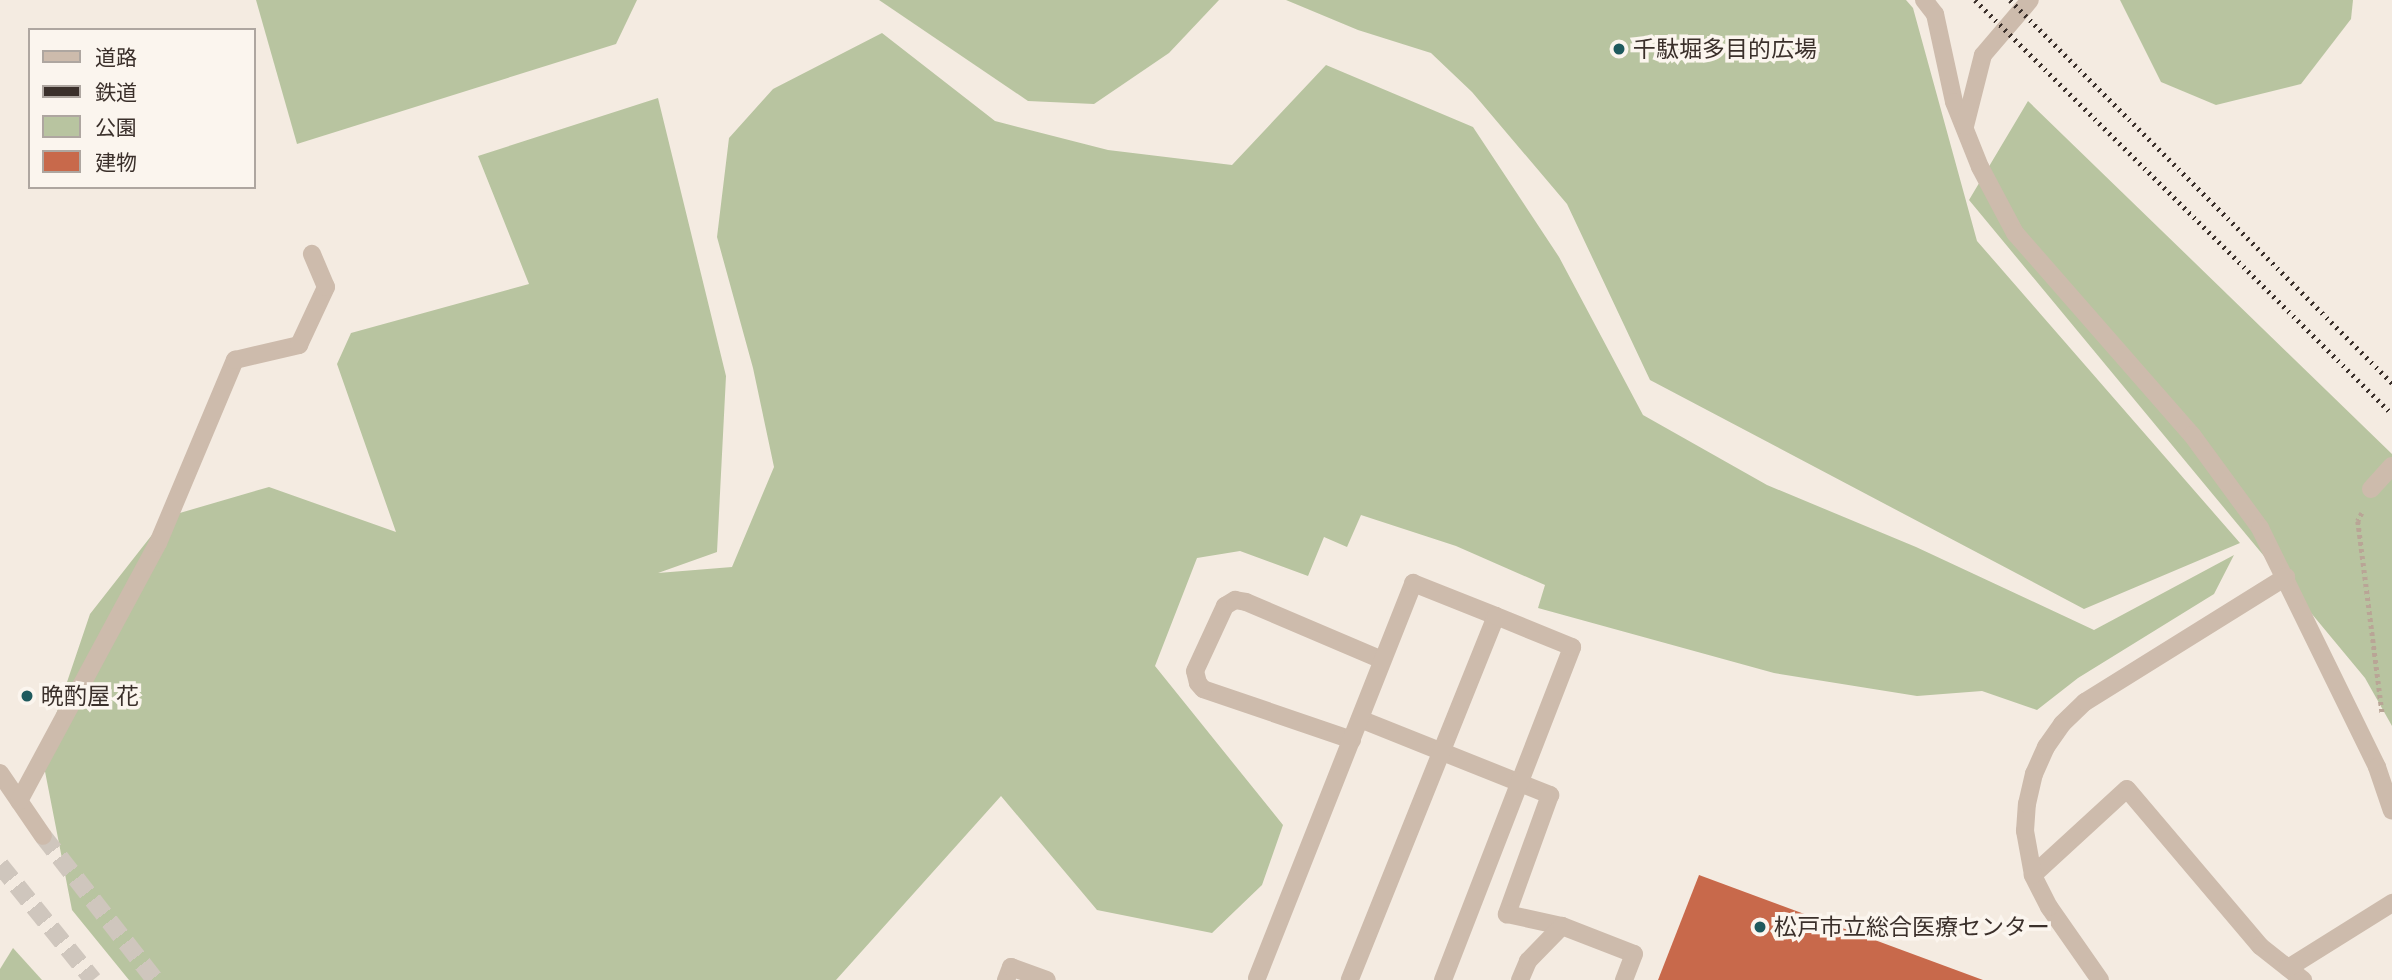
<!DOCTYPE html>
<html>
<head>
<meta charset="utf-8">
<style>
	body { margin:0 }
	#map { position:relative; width:2392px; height:980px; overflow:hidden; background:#f4ebe1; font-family:"DM Sans","Noto Sans JP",sans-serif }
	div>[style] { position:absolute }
	.green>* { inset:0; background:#b8c4a0 }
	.building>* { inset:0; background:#c8694b }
	.minor-tunnel>* { height:18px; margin-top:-9px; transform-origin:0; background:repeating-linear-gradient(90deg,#cfc6bd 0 18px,transparent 0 27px) }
	.path>* { height:4.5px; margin-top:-2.25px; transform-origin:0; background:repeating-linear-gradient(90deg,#b9a596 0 3.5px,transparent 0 7px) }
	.minor>* { height:18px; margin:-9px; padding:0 9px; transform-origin:9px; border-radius:9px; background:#cdbbac }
	.rail>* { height:5px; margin-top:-2.5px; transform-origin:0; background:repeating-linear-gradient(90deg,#3b302b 0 2px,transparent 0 7px) }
	.dots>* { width:19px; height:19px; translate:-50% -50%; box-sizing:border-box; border:4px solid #fbf5ee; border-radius:50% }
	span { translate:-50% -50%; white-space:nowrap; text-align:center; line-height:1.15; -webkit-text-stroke:7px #fbf5ee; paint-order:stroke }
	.poi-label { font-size:23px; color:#3b302b }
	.left { translate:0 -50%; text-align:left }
	.legend { position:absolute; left:28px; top:28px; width:228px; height:161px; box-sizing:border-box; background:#fbf5ee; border:2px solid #aea6a0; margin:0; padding:9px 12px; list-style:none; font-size:21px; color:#3b302b }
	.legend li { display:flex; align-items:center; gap:14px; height:35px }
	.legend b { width:35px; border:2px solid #aea6a0 }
</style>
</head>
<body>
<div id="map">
	<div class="green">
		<i style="clip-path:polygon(256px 0,637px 0,616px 44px,297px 144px)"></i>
		<i style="clip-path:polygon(879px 0,1219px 0,1169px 53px,1094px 104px,1028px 101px)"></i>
		<i style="clip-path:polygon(1286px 0,1906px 0,1913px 8px,1977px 241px,2240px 543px,2084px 609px,1650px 380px,1567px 204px,1472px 92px,1431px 53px,1358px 30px)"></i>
		<i style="clip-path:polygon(2120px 0,2353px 0,2351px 19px,2301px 84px,2216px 105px,2161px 82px)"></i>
		<i style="clip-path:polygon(882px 33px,995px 121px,1108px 150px,1232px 165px,1326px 65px,1473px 127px,1559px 257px,1643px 415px,1767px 485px,1916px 547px,2094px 630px,2234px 555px,2214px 594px,2078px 678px,2037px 710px,1982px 691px,1917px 696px,1774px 673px,1538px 608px,1545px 585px,1456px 546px,1361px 515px,1347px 547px,1324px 537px,1308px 576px,1240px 551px,1197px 558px,1155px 666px,1283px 825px,1262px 885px,1212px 933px,1097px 910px,1001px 796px,836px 980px,129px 980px,72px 910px,42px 756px,90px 614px,166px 517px,269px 487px,396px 532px,337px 364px,351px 333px,529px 284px,478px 156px,658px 98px,726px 376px,717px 552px,658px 573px,732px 567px,774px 467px,753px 368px,717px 237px,729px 138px,773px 89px)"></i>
		<i style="clip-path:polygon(2028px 101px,2392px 454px,2392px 726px,2365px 678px,1969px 200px)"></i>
		<i style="clip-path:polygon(13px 948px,42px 980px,0 980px,0 969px)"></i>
	</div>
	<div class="building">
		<i style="clip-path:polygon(1699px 875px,1983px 980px,1658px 980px)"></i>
	</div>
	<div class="minor-tunnel">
		<i style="left:43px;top:836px;width:182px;rotate:52.1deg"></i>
		<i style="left:0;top:865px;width:148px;rotate:51deg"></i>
	</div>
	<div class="path">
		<i style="left:2362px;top:513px;width:9px;rotate:117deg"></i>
		<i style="left:2358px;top:521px;width:193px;rotate:82.8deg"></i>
	</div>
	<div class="minor">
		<i style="left:1924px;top:0;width:18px;rotate:52deg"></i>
		<i style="left:1935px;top:14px;width:90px;rotate:77.8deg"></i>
		<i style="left:1954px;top:102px;width:70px;rotate:68.2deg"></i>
		<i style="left:1980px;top:167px;width:75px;rotate:62.1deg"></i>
		<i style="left:2015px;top:233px;width:269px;rotate:48.8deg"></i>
		<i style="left:2192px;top:435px;width:115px;rotate:53.8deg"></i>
		<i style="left:2260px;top:528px;width:266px;rotate:63.9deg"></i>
		<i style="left:2377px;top:767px;width:46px;rotate:71.2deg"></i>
		<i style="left:1965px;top:126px;width:73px;rotate:-75.8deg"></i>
		<i style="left:1983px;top:55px;width:72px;rotate:-49.5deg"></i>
		<i style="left:2371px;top:489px;width:31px;rotate:-48deg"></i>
		<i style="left:1360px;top:719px;width:205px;rotate:21.8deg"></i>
		<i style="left:1550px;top:795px;width:127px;rotate:109.9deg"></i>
		<i style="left:1507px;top:914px;width:56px;rotate:12.3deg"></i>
		<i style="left:1352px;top:740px;width:157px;rotate:-161.1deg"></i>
		<i style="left:1203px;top:689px;width:8px;rotate:-130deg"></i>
		<i style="left:1198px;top:683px;width:12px;rotate:-104deg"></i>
		<i style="left:1195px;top:671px;width:72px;rotate:-65.2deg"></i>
		<i style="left:1225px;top:606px;width:12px;rotate:-31deg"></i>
		<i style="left:1235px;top:600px;width:11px;rotate:10deg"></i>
		<i style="left:1246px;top:602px;width:148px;rotate:23.1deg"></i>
		<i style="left:0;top:773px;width:76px;rotate:55.7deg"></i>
		<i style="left:19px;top:801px;width:293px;rotate:-61.7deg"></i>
		<i style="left:158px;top:543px;width:199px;rotate:-67.2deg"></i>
		<i style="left:235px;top:360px;width:66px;rotate:-13.2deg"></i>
		<i style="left:299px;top:345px;width:64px;rotate:-65deg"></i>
		<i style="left:326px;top:287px;width:36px;rotate:-113deg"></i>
		<i style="left:2033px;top:875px;width:127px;rotate:-42.5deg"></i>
		<i style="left:2127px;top:789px;width:206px;rotate:49.7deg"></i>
		<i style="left:2260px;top:946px;width:55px;rotate:38.3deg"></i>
		<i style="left:2288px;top:968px;width:123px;rotate:-32deg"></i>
		<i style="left:1257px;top:978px;width:425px;rotate:-68.4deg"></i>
		<i style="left:1413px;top:583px;width:89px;rotate:21.7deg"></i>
		<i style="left:1496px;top:616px;width:392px;rotate:111.9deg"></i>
		<i style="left:1006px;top:980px;width:14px;rotate:-69deg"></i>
		<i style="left:1011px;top:967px;width:38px;rotate:20deg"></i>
		<i style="left:1443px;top:980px;width:357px;rotate:-68.8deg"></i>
		<i style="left:1572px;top:647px;width:82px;rotate:-157.8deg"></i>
		<i style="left:1520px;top:980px;width:21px;rotate:-67deg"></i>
		<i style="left:1528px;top:961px;width:49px;rotate:-45.8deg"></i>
		<i style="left:1562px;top:926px;width:77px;rotate:21.3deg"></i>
		<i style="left:1634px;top:954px;width:28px;rotate:111deg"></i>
		<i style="left:2100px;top:980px;width:89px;rotate:-124.9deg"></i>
		<i style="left:2049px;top:907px;width:36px;rotate:-117deg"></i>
		<i style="left:2033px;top:875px;width:45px;rotate:-100.3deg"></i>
		<i style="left:2025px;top:831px;width:27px;rotate:-86deg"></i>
		<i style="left:2027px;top:804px;width:31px;rotate:-77deg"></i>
		<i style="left:2034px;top:774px;width:30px;rotate:-66deg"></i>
		<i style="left:2046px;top:747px;width:28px;rotate:-55deg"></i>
		<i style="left:2062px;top:724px;width:32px;rotate:-44deg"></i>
		<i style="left:2085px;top:702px;width:237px;rotate:-31.9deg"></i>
	</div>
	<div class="rail">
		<i style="left:1975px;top:0;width:588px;rotate:44.79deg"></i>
		<i style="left:2010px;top:0;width:541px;rotate:45.07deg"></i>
	</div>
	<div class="dots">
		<i style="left:1619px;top:49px;background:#1f5a5e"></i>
		<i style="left:27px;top:696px;background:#1f5a5e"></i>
		<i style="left:1760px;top:927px;background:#1f5a5e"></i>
	</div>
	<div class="poi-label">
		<span class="left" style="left:1633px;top:49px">千駄堀多目的広場</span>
		<span class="left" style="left:41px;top:696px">晩酌屋 花</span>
		<span class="left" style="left:1774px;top:927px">松戸市立総合医療センター</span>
	</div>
	<ul class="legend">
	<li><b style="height:9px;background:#cdbbac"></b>道路</li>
	<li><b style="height:9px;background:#3b302b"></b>鉄道</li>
	<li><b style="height:19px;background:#b8c4a0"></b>公園</li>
	<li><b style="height:19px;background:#c8694b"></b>建物</li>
	</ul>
</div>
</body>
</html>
